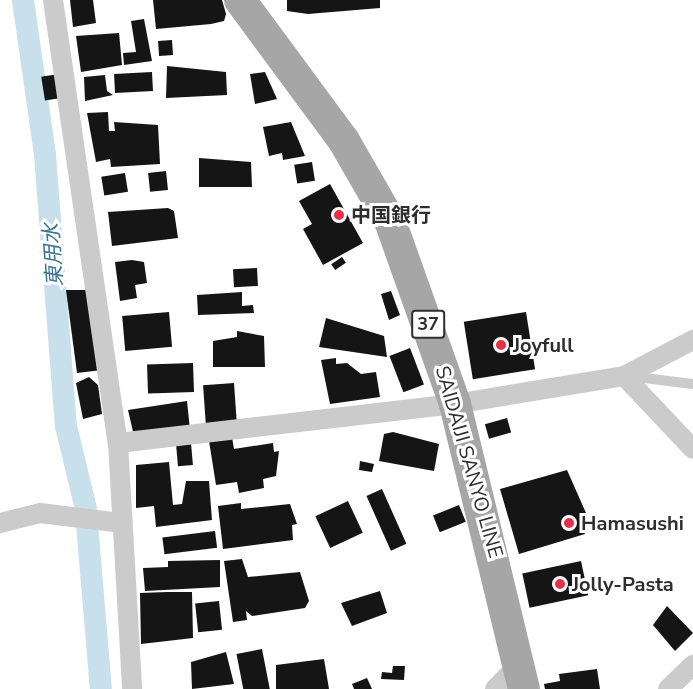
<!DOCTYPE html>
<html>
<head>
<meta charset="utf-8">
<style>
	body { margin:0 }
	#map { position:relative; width:693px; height:689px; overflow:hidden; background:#fff; font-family:"Nunito Sans","Noto Sans JP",sans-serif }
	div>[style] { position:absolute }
	.canal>* { height:22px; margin:-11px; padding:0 11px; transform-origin:11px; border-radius:11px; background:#c8e0ec }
	.building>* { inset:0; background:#151515; transform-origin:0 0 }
	.lane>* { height:10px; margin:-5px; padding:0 5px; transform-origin:5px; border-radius:5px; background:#cbcbcb }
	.street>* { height:20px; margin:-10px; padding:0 10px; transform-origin:10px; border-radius:10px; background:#cbcbcb }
	.primary>* { height:32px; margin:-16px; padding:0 16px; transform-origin:16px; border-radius:16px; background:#a6a6a6 }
	.dots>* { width:16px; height:16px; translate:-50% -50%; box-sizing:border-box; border:3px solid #fff; border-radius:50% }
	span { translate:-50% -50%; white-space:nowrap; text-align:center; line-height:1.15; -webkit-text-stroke:6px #fff; paint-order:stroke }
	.shield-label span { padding:2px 4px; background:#fff; border:2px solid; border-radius:4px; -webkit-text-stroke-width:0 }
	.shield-label { font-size:18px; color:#2e2e2e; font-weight:700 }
	.poi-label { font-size:20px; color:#2e2e2e; font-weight:700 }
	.left { translate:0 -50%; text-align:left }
	.street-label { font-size:20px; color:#2e2e2e }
	.water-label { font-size:21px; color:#3c7691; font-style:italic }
</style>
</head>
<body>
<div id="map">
	<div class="canal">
		<i style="left:23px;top:0;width:157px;rotate:81.9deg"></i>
		<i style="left:45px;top:155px;width:272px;rotate:85.6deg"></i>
		<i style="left:66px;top:426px;width:85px;rotate:76.5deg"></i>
		<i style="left:87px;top:524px;width:166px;rotate:85.2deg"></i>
	</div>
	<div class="building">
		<i style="clip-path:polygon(70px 0,93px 0,96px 23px,73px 27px)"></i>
		<i style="clip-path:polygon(153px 0,222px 0,226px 14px,224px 21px,211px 24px,156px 29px)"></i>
		<i style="clip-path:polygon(287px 0,380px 0,380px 8px,308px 14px,287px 11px)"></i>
		<i style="clip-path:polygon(144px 19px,152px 61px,124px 65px,123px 53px,136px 52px,131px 21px)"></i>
		<i style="clip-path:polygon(119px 33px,122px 65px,81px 72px,76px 36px)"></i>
		<i style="left:172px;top:40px;width:15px;height:14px;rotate:86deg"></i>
		<i style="clip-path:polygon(167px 66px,226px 72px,227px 95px,166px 98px)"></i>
		<i style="left:152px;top:72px;width:19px;height:38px;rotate:87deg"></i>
		<i style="clip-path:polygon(265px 72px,277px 99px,255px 104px,250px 74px)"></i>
		<i style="left:59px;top:74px;width:24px;height:18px;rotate:81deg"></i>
		<i style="clip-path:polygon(105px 75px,107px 91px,113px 95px,85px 101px,84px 77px)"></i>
		<i style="clip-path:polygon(108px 112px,109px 131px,115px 131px,114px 122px,158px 125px,160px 164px,111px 167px,110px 159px,96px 162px,87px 113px)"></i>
		<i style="clip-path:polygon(291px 122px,305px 156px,283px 160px,282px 153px,269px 156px,263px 127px)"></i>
		<i style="clip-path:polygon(199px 158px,251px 162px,252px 187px,199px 187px)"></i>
		<i style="left:312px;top:162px;width:19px;height:18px;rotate:81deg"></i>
		<i style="left:166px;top:171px;width:19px;height:18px;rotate:84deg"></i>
		<i style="left:125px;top:173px;width:19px;height:24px;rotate:81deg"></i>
		<i style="clip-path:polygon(330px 184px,363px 243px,323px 265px,303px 229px,312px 224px,299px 201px)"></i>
		<i style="clip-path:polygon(168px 208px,174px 211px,178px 238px,112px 246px,108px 212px)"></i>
		<i style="left:342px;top:257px;width:7px;height:13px;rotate:56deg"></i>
		<i style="clip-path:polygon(132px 260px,144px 262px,147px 283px,135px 285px,137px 298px,120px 301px,115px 262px)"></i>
		<i style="left:257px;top:268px;width:18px;height:24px;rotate:87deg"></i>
		<i style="clip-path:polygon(66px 290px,87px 290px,102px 370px,77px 373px)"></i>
		<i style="clip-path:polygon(391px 291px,400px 315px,389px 320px,381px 294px)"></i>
		<i style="clip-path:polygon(242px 292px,242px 306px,253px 305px,254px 313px,198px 315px,197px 295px)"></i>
		<i style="left:169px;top:312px;width:35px;height:47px;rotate:85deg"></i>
		<i style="left:526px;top:312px;width:58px;height:63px;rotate:81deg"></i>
		<i style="clip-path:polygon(326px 318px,384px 336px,387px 357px,319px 347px)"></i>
		<i style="clip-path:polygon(237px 331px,264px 336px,265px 367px,213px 367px,213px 341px,237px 337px)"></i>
		<i style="left:410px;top:348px;width:39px;height:22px;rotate:69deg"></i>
		<i style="clip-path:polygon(336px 358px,336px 364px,347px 363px,361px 374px,376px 372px,380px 397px,330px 404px,321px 360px)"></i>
		<i style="left:193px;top:363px;width:29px;height:46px;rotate:88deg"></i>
		<i style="clip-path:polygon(89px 377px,98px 385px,102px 414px,83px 419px,76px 383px)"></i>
		<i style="left:234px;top:383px;width:42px;height:31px;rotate:86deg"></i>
		<i style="clip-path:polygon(187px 401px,190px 430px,134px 436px,128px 410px)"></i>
		<i style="left:507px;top:418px;width:15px;height:23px;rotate:74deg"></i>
		<i style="clip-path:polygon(393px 432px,439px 444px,434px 471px,379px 461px,384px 434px)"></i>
		<i style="clip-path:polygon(232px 437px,234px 449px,273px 443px,274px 452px,279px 451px,276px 476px,263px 479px,264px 488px,239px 493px,237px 482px,216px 485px,209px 441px)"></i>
		<i style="left:191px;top:443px;width:22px;height:15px;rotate:85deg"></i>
		<i style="clip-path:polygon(360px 461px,374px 464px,372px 472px,359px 470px)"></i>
		<i style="clip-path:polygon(169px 462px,173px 505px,182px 504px,186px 481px,209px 481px,212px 520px,156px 527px,154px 506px,136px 508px,136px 465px)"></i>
		<i style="clip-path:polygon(567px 470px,586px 513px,580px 515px,585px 534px,519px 554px,500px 489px)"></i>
		<i style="left:382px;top:489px;width:60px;height:17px;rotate:66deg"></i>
		<i style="left:348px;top:501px;width:35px;height:36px;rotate:65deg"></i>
		<i style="clip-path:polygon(241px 503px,241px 509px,290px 504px,297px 524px,292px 525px,293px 540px,223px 549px,218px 506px)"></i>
		<i style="left:459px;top:505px;width:18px;height:28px;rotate:68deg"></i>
		<i style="left:215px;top:531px;width:17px;height:53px;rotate:83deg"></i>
		<i style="clip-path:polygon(242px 559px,248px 577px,300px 572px,309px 601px,305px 608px,252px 616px,246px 611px,247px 620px,233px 622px,224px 561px)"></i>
		<i style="clip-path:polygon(220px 560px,220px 587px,145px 591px,143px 568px,168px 567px,168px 561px)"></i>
		<i style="left:581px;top:561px;width:35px;height:60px;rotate:78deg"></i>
		<i style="clip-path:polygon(380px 591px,387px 613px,352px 626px,341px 603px)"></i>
		<i style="clip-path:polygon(167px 592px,192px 592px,193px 638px,141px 644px,140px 593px)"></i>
		<i style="left:219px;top:601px;width:29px;height:24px;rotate:84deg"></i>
		<i style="clip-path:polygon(667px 606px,693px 633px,675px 651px,653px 625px)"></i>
		<i style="left:262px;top:649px;width:41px;height:26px;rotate:79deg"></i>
		<i style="clip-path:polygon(226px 652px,234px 684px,192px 689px,191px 662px)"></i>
		<i style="clip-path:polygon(324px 659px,329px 689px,276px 689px,276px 665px)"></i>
		<i style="clip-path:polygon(393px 666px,405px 666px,404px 680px,381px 679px,382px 672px,392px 673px)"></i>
		<i style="clip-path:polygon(597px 669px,600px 689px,545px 689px,544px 684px,560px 681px,559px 674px)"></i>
		<i style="clip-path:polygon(367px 678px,372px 689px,354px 689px,352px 684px)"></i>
	</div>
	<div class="lane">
		<i style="left:628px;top:376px;width:65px;rotate:7deg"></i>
	</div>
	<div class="street">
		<i style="left:53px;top:0;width:448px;rotate:81.7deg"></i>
		<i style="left:118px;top:443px;width:246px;rotate:86.7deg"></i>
		<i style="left:624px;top:376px;width:100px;rotate:46.6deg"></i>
		<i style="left:118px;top:443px;width:339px;rotate:-6.6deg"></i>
		<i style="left:455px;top:404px;width:171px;rotate:-9.4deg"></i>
		<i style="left:624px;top:376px;width:78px;rotate:-27.6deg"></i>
		<i style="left:0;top:523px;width:41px;rotate:-14deg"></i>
		<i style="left:40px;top:513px;width:83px;rotate:7deg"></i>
		<i style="left:495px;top:689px;width:35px;rotate:-46deg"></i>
		<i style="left:668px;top:689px;width:35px;rotate:-44deg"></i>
	</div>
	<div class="primary">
		<i style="left:240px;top:0;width:175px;rotate:53.6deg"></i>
		<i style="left:344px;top:141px;width:92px;rotate:60.1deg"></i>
		<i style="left:390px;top:221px;width:194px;rotate:70.4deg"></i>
		<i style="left:455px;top:404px;width:293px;rotate:76.4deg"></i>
	</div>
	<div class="dots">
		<i style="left:339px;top:215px;background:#e62f49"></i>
		<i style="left:501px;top:345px;background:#e62f49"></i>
		<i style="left:569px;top:523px;background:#e62f49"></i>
		<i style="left:560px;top:584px;background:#e62f49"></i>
	</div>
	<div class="shield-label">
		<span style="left:428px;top:324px">37</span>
	</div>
	<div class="poi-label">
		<span class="left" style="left:351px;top:215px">中国銀行</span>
		<span class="left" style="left:513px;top:345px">Joyfull</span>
		<span class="left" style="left:581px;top:523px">Hamasushi</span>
		<span class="left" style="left:572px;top:584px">Jolly-Pasta</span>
	</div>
	<div class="street-label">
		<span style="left:469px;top:462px;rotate:74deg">SAIDAIJI SANYO LINE</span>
	</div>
	<div class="water-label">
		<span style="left:53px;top:255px;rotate:-94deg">東用水</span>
	</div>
</div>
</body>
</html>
